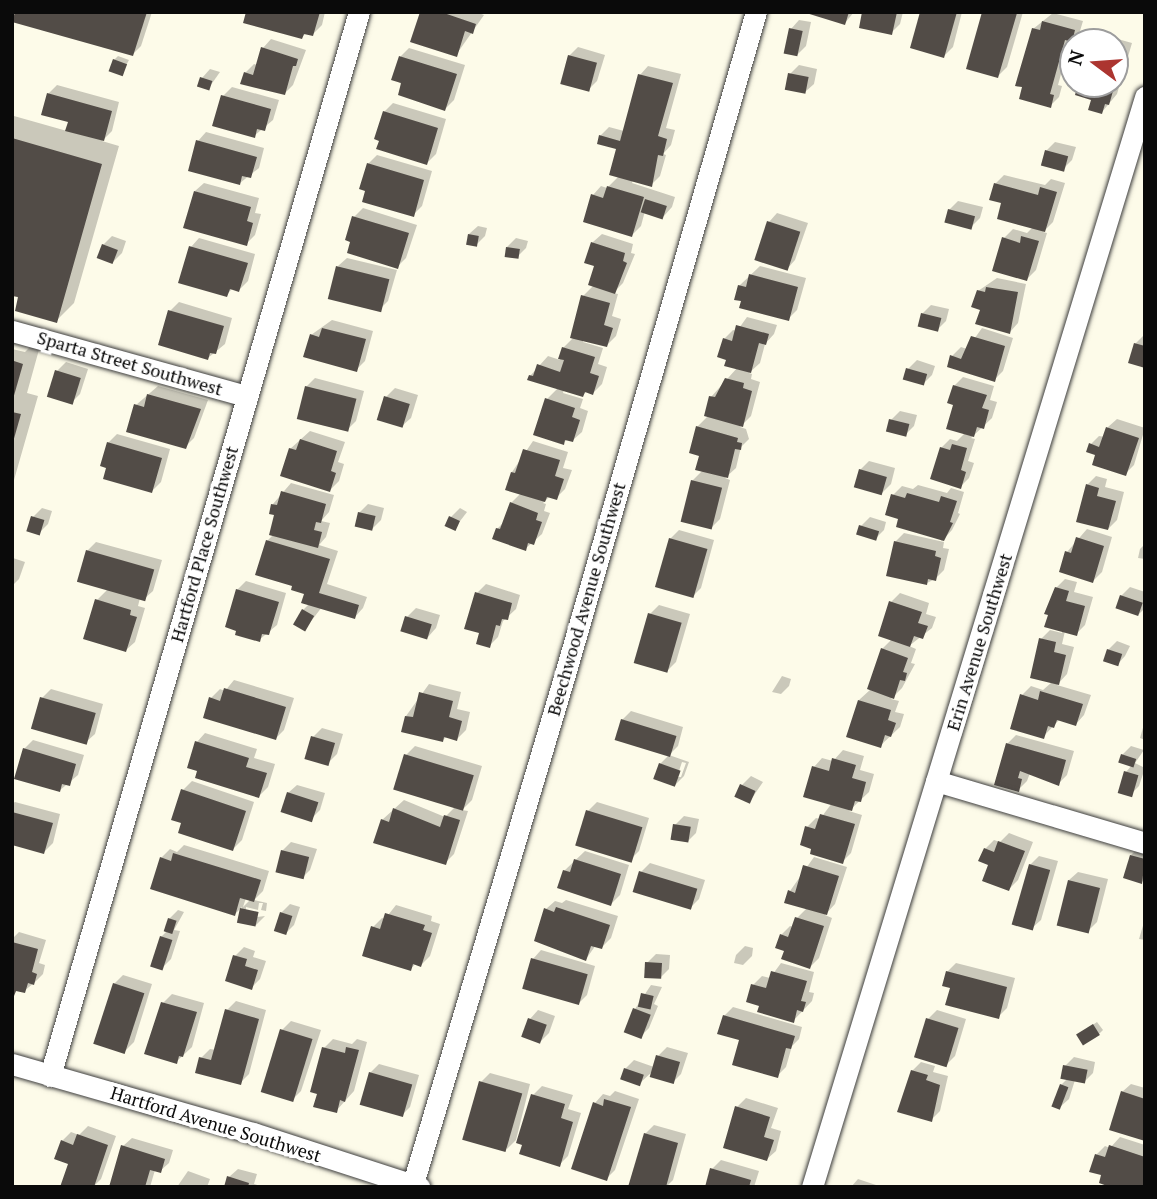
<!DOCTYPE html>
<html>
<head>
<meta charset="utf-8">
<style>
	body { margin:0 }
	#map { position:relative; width:1157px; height:1199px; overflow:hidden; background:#fdfbe9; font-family:"PT Serif",serif }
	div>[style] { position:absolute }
	.shadow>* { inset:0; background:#0003 }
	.building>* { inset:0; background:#524c47; transform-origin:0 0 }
	.roads { filter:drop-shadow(0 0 2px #3d3d3d) drop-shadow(0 0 2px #3d3d3d) }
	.minor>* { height:21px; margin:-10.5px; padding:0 10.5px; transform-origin:10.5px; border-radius:10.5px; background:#fff }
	span { translate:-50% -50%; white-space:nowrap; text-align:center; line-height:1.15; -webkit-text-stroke:7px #fff; paint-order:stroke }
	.street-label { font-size:18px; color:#0a0a0a }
	.frame { position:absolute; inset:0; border:14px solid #0a0a0a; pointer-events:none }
	.north { position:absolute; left:1059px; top:28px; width:70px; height:70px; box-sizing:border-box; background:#fff; border:2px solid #9d9d9d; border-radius:50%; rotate:286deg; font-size:19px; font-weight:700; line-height:28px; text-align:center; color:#0a0a0a }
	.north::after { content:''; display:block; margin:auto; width:24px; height:32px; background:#ac3530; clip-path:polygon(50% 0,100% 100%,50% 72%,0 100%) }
</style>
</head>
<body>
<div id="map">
	<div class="shadow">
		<i style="clip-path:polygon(17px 12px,152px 12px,141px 46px,132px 55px)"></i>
		<i style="clip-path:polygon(250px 12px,325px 12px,322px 25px,313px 34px,306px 33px,302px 37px)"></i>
		<i style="clip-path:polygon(422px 12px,476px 12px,484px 15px,456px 55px)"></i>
		<i style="clip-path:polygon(807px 12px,854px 12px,845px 23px)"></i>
		<i style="clip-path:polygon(864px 12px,903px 12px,900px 24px,891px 33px)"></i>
		<i style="clip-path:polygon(922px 12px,962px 12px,953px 47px,944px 56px)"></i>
		<i style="clip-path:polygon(984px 12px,1023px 12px,1007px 67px,998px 76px)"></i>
		<i style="clip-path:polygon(1053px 13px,1083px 21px,1080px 31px,1070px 41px,1058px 85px,1062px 86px,1059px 97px,1050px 106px,1033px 29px)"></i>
		<i style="clip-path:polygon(799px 20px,811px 22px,806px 46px,797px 55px,791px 29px)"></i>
		<i style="clip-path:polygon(1100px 34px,1132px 43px,1117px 94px,1102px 112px,1080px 84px,1115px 84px,1115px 42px,1092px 42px)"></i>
		<i style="clip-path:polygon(271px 39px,306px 50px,293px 85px,284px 94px,245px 73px,254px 64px,258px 65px,263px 48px)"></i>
		<i style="clip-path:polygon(578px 47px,605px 55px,597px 81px,588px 90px,569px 56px)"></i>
		<i style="clip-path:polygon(409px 48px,465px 65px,454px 100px,445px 109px,393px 79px,401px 56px)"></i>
		<i style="clip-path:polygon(118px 56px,129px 60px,122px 73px,114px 60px)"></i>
		<i style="clip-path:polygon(799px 65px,817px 69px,814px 84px,805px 92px,790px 74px)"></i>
		<i style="clip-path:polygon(648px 66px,681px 74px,666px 128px,675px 130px,671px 145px,663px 154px,666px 155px,660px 176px,651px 185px,633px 180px,632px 183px,675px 197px,672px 207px,664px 216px,645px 211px,641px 226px,632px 235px,593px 195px,601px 186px,607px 188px,619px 176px,618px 148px,600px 136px,609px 127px,624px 131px,640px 75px)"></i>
		<i style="clip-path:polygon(210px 69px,220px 72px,208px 89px,202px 78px)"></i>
		<i style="clip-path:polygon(57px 85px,119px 102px,112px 131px,102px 141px,119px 146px,74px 303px,56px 321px,12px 294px,12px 118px,14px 116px,67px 131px,70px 121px,48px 94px)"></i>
		<i style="clip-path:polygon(232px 87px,279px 100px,273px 120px,254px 136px,223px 96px)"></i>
		<i style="clip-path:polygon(393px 103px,446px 119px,436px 154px,427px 163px,384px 112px)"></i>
		<i style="clip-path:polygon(206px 132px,264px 148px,259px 168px,240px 183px,198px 141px)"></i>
		<i style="clip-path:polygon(1055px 142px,1076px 147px,1072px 160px,1063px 169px,1046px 151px)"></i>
		<i style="clip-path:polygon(377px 155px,432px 171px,422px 206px,413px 215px,367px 190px,368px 164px)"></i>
		<i style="clip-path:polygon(1004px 175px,1045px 185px,1051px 179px,1065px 183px,1053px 222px,1043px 232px,1047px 233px,1036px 270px,1027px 279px,1004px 238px,1013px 229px,1027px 233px,1033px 227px,1004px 202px,995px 184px)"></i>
		<i style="clip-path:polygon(204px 183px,259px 198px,255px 213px,261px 214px,255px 235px,246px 244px,195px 191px)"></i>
		<i style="clip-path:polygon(958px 201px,983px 207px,980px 218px,971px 227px,949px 210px)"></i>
		<i style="clip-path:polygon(363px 208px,417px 225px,406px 258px,397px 267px,352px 241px,354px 217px)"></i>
		<i style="clip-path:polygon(777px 213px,808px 223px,795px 260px,787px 269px,769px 222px)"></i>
		<i style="clip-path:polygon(478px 226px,487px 228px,485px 236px,476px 245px,469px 234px)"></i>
		<i style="clip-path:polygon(602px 234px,633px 244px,631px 253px,635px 254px,623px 283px,613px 293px,618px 294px,612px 316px,621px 319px,616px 336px,607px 345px,583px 339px,583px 342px,603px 348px,598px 364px,607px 367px,602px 384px,593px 393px,587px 391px,583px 395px,564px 390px,563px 393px,583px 399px,580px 408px,588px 411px,582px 432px,573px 440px,568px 439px,563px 443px,547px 399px,558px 388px,530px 376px,548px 356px,560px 360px,563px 348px,574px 337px,583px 296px,594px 285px,596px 265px,586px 262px,593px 242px)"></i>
		<i style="clip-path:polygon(112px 236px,126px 241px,122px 253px,113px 262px,103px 245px)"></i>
		<i style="clip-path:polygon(199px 238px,255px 254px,248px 281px,239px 290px,233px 288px,226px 295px,191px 247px)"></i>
		<i style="clip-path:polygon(516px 238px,528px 241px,526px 248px,517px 257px,507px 247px)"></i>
		<i style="clip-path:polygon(347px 258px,397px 270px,388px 301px,379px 310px,338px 266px)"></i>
		<i style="clip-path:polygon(760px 266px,806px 278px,797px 310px,788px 319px,743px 300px,739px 286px)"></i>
		<i style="clip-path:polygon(997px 278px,1026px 284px,1018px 323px,1010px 332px,982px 309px,978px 291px)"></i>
		<i style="clip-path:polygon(179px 302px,232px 318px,225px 344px,208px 358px,170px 311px)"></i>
		<i style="clip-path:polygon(931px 305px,949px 309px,946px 321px,937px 330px,922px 314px)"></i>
		<i style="clip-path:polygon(747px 317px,777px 325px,774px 334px,765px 344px,760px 363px,749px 373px,752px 374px,751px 379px,760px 382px,751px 416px,740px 427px,746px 429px,749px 439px,741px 447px,736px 468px,725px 478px,730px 480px,720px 519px,711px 528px,692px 481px,703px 470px,697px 427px,709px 415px,711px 397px,737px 368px,724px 339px,733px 330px,737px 331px)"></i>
		<i style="clip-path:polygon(332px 320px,373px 331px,365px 361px,356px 370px,311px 335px)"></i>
		<i style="clip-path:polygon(982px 328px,1013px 338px,1003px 371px,994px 380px,952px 356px,961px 347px,967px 349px)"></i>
		<i style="clip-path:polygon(1144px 335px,1145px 335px,1145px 366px,1135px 344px)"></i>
		<i style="clip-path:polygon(33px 344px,40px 346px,27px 393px,38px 396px,12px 487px,12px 349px,25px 352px)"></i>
		<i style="clip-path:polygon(917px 360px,935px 366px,932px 375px,923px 384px,908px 369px)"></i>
		<i style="clip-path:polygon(66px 362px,88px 369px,80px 394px,71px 403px,57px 371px)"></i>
		<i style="clip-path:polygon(963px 377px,994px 386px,990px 400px,997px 402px,992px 418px,971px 438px,975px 439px,968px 461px,974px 463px,969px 478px,960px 487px,941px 448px,950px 439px,957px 441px,965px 433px,956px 404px,954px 386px)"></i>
		<i style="clip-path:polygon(315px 378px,364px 391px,356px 421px,347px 430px,306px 387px)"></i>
		<i style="clip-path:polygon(158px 386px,208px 400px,194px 438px,185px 447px,136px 405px)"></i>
		<i style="clip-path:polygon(395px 388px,418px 395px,411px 418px,402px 426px,386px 397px)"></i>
		<i style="clip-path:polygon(900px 411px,917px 415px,914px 426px,905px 435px,891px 420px)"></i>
		<i style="clip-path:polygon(1117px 419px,1145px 428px,1134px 465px,1125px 474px,1097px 454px,1091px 444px,1099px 436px,1105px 437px,1108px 427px)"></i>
		<i style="clip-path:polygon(310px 431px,345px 442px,338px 462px,344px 464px,339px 481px,330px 490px,290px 449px)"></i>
		<i style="clip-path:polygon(117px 434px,170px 449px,161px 482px,152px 491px,108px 467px,108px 443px)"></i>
		<i style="clip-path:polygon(533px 441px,568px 452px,563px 468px,572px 470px,565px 489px,556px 498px,550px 496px,543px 503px,546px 504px,544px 511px,550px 513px,542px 534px,525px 549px,497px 529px,505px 521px,511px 503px,521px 493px,512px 472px)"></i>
		<i style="clip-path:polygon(869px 461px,895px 468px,891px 484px,882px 493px,860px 470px)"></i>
		<i style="clip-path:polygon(1096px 476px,1107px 479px,1105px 487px,1124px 492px,1117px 520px,1108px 529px,1087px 485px)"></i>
		<i style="clip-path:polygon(291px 483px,334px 495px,329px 512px,321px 521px,330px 523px,326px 537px,319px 545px,338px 551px,327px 584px,367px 597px,363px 608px,355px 617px,322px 607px,305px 629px,303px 610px,310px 603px,307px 593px,294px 585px,267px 541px,274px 534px,276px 514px,273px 504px)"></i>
		<i style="clip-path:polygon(918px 485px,947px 493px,951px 488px,964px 492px,958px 513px,960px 514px,952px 530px,942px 541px,893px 495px,902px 486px,913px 489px)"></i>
		<i style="clip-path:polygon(368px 504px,384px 508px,381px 520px,372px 529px,359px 513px)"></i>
		<i style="clip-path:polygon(42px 508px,52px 511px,48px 524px,39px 533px,33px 517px)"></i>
		<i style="clip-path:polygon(460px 508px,467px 512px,454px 529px,451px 517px)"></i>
		<i style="clip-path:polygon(870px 517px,886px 522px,884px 530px,875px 539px,861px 526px)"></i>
		<i style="clip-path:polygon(1087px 529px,1112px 537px,1102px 572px,1093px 581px,1067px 552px)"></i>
		<i style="clip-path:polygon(679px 530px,714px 540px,701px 588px,692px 597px,670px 539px)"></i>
		<i style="clip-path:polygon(904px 533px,944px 542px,943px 548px,949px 549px,944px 570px,935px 579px,927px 583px,895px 542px)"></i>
		<i style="clip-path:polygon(96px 542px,162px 560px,153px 591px,144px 599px,140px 598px,138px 606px,145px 608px,135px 642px,126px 650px,97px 600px,108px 589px,87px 551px)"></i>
		<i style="clip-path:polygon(1145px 544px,1145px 559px,1138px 558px,1140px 549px)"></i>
		<i style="clip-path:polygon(13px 558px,25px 562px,19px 579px,12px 586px)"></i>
		<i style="clip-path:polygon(1065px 579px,1077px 582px,1074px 592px,1093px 597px,1085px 625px,1076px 634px,1065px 631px,1062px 644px,1074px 647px,1067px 674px,1057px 685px,1091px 695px,1084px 715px,1076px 724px,1060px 719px,1043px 737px,1022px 695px,1031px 686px,1043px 690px,1052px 682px,1041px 639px,1050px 630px,1062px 633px,1056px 588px)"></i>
		<i style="clip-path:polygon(246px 581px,286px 593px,277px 625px,259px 640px,237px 590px)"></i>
		<i style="clip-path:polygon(486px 584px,520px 595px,516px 609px,503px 621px,498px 637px,489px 646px,481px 632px,477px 593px)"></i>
		<i style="clip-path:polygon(1130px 587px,1145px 592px,1145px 608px,1139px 614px,1121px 596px)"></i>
		<i style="clip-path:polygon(900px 593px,929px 603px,926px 614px,936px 617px,932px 628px,909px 646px,916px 649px,911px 663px,915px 664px,902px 688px,891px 699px,899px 701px,895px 712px,904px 714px,900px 727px,880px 746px,859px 700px,871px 689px,882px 649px,892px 639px,891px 602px)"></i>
		<i style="clip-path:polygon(659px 605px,690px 614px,676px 662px,667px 671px,650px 614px)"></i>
		<i style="clip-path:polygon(416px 608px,440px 615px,436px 628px,428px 637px,407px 617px)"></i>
		<i style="clip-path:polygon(1117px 641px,1130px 646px,1125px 656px,1117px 665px,1108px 650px)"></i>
		<i style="clip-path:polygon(782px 676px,791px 679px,789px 686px,781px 694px,772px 692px)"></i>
		<i style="clip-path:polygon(234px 680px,294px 698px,284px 730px,275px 739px,211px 698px,220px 689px,225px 691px)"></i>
		<i style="clip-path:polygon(429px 684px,461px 692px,457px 709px,470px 712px,466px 730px,457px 739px,447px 736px,443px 740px,406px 716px)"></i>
		<i style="clip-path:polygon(51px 689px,103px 704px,95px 734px,86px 742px,42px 698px)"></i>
		<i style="clip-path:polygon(evenodd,631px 711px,683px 727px,678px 746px,669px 755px,689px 762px,684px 776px,675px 785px,655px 778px,660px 764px,669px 755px,617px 739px,622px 720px,631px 711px,682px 762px,686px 763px,681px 777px,677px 777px,682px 762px)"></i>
		<i style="clip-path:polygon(1145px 721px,1145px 740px,1140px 738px)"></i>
		<i style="clip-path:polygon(322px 728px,343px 734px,337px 754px,328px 763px,313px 737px)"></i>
		<i style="clip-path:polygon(205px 733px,257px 749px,254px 758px,275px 764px,268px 787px,259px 796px,199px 770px,197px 742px)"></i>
		<i style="clip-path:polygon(1016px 735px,1074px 751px,1067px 775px,1058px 784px,1030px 773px,1027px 781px,1018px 790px,1007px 744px)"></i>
		<i style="clip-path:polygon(33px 740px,84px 755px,78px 775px,59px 791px,24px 749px)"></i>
		<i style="clip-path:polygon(415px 746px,482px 766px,472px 800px,462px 810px,468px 811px,454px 854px,445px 863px,382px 820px,404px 800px,445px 817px,456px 806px,406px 755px)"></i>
		<i style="clip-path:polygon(1131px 746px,1144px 750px,1135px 763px,1145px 768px,1139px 786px,1130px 795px,1126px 772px,1132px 765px,1122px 755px)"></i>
		<i style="clip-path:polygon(843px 750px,864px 756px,860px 770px,874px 774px,869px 792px,849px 811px,862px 815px,851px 853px,842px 862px,813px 848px,807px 827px,816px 818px,820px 819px,832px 803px,814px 767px,822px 758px,833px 761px)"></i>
		<i style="clip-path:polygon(751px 776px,763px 782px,750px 801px,742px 785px)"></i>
		<i style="clip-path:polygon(192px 781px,254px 802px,242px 840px,233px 849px,183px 822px,183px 790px)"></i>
		<i style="clip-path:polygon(297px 785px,325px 793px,320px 810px,311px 819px,288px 793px)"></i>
		<i style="clip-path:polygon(15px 802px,60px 814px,53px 843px,44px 852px,12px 843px,12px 804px)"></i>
		<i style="clip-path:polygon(597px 802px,649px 818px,639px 851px,630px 860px,588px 811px)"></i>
		<i style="clip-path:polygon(684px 816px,699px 819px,696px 833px,687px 842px,675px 825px)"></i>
		<i style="clip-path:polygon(1009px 833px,1033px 842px,1018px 880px,1009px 889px,990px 864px,985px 849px,994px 840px,1000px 842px)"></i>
		<i style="clip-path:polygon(291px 842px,317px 849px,310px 870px,302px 878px,282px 851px)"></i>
		<i style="clip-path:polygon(evenodd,184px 845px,269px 871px,263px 891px,254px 900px,267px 903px,266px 911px,261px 910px,263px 903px,259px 903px,258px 910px,246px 907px,246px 911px,257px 917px,265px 916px,256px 925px,239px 921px,242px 907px,235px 914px,161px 858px,170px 849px,177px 852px,184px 845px,246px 898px,251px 899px,243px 907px,246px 898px)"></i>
		<i style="clip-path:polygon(1140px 847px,1145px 848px,1145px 879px,1142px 882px,1131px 855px)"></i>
		<i style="clip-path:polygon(585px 851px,629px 865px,620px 895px,611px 904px,564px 871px)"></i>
		<i style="clip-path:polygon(1039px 856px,1058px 861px,1041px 920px,1032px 928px,1030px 865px)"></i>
		<i style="clip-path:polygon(814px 857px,847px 867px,835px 904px,825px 915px,832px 918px,819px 958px,810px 967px,786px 949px,781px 935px,790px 926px,793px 927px,797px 918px,807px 908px,790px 891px)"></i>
		<i style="clip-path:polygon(650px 863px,705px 880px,699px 899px,690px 908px,641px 872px)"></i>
		<i style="clip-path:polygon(1078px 872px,1108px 879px,1097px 922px,1088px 931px,1069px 880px)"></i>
		<i style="clip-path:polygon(566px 900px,618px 916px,611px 938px,602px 947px,596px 945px,586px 959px,546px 909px,555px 901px,562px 903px)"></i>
		<i style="clip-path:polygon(290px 904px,300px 907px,294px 925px,285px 934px,281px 913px)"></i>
		<i style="clip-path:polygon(396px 905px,432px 916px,431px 921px,440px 924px,430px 956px,421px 965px,416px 963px,411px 969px,373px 927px,382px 918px,385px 919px)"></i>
		<i style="clip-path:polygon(178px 910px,184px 912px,174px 930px,180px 931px,171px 959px,162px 968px,161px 937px,168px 930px,169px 919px)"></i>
		<i style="clip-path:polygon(1145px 919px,1145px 940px,1139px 939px)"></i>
		<i style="clip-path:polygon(19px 932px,46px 940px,39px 963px,45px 965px,43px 974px,34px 983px,24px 991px,18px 989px,14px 994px,12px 939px)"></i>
		<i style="clip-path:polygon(745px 946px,753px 948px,752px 956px,743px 965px,734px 963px,736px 955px)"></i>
		<i style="clip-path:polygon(244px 947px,255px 951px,253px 957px,266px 961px,260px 979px,251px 988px,235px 956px)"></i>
		<i style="clip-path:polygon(541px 950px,595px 966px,587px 995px,578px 1004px,533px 959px)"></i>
		<i style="clip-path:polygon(656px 954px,670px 955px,669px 969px,661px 977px,647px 963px)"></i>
		<i style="clip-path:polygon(781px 963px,814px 972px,809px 992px,814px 993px,812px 1001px,793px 1021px,761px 1005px,753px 985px,762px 976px,770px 978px)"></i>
		<i style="clip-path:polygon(956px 963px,1015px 978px,1007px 1008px,998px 1017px,952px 987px,947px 972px)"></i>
		<i style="clip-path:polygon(123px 975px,152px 984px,134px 1042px,125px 1051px,114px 984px)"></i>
		<i style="clip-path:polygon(651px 985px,662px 987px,654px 1004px,658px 1006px,649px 1028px,640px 1037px,635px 1009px)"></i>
		<i style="clip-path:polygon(172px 994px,204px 1003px,192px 1047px,176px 1062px,163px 1003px)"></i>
		<i style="clip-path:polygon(236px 1001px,266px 1010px,249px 1074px,240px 1083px,201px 1058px,210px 1049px,216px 1050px,227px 1010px)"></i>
		<i style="clip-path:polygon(733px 1007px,802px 1027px,799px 1039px,792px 1046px,786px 1067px,777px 1076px,724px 1016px)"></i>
		<i style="clip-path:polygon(538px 1010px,555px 1016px,549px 1033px,540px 1042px,530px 1019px)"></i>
		<i style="clip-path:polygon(937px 1010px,966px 1019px,955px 1056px,946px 1065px,928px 1019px)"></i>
		<i style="clip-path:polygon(291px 1021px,321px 1030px,301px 1091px,292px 1100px,282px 1030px)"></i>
		<i style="clip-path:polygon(1097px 1022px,1103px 1030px,1099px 1034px,1082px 1032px)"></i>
		<i style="clip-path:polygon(333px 1039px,352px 1044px,357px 1039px,367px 1042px,354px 1091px,336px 1111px,324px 1048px)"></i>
		<i style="clip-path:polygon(667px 1047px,688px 1053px,681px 1074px,672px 1083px,653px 1071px,640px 1083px,625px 1069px,634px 1060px,654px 1067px,658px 1056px)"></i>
		<i style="clip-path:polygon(1074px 1057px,1095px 1062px,1093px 1073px,1084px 1082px,1075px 1080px,1069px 1099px,1060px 1107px,1061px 1085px,1068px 1078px,1065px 1066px)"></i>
		<i style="clip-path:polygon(921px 1062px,935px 1066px,933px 1072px,948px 1076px,940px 1111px,931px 1120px,912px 1071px)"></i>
		<i style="clip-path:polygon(379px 1064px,419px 1075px,410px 1107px,401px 1116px,370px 1073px)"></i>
		<i style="clip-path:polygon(490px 1073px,530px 1084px,516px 1140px,507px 1149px,481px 1082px)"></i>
		<i style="clip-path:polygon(1131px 1084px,1145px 1088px,1145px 1139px,1122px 1092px)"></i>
		<i style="clip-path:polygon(542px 1086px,573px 1095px,568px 1109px,581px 1113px,568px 1156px,559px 1165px,533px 1095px)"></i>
		<i style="clip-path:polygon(615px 1091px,639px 1099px,615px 1170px,606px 1179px,595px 1103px,603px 1094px,610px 1096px)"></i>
		<i style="clip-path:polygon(746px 1098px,778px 1108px,771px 1128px,781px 1131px,776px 1151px,767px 1159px,737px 1107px)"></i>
		<i style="clip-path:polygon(654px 1125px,686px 1134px,673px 1180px,666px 1187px,645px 1134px)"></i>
		<i style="clip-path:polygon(88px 1126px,116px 1136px,101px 1179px,93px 1187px,70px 1163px,62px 1141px,71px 1132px,79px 1135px)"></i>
		<i style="clip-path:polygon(1120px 1137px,1145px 1145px,1145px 1187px,1103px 1174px,1096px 1155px,1105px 1146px,1110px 1148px)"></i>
		<i style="clip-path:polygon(132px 1138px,173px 1150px,169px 1163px,160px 1171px,155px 1170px,150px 1187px,111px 1187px,123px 1146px)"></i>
		<i style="clip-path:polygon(721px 1160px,759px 1171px,754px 1187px,707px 1187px,712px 1169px)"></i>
		<i style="clip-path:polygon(238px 1169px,257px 1174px,254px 1184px,264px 1187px,226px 1187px,229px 1177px)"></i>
		<i style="clip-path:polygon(188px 1171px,210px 1179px,207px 1187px,177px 1187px)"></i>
		<i style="clip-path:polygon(858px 1179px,882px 1187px,851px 1187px)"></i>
	</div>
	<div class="building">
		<i style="clip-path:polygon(15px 12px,147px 12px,133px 56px,12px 22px)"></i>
		<i style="clip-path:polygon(246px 12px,320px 12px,313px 36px,304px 34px,302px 39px,243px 23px)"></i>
		<i style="clip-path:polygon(420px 12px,441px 12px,476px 24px,473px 34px,465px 31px,457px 57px,410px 42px)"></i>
		<i style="clip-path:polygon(803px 12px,849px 12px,845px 25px)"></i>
		<i style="clip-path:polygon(862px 12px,897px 12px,892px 35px,859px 28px)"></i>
		<i style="clip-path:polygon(920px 12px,957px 12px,944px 58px,910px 48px)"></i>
		<i style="clip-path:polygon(982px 12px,1017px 13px,998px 78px,966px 69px)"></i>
		<i style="clip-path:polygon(1042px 21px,1075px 30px,1072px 42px,1065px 40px,1050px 94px,1054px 95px,1051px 108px,1019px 99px,1022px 87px,1015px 86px,1032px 28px,1040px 30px)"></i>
		<i style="left:789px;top:28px;width:14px;height:26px;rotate:12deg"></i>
		<i style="clip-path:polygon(261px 47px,298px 59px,296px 66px,293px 66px,285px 95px,240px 84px,244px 72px,253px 75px)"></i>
		<i style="clip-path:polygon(1115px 49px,1124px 52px,1116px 82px,1115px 81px)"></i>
		<i style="left:568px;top:55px;width:30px;height:30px;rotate:15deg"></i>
		<i style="clip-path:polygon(399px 56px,457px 74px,445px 111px,398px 95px,401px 83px,391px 80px)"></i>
		<i style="left:113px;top:59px;width:15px;height:13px;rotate:20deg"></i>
		<i style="left:788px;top:73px;width:21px;height:17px;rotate:11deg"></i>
		<i style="clip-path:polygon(638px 74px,673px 83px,658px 136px,667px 139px,663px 156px,658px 155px,652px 187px,609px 175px,616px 149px,597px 144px,599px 135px,620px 141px)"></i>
		<i style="left:200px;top:77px;width:13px;height:10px;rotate:18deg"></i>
		<i style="clip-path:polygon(1078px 84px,1115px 84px,1109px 105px,1105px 104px,1102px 114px,1088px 110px,1091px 100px,1075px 95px)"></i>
		<i style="clip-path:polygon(47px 93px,112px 111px,104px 141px,65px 131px,68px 122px,41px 115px)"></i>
		<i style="clip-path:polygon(221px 95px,271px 109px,265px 131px,257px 129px,255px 138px,212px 126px)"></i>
		<i style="clip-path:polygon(383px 111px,438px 128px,427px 165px,376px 149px,379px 141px,374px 139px)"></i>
		<i style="clip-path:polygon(12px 138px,102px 164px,57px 323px,15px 311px,18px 297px,12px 296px)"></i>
		<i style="clip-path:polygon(196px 140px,257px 157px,251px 178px,242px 176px,240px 185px,188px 171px)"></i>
		<i style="left:1045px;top:150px;width:24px;height:16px;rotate:15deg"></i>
		<i style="clip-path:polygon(367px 163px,424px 180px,414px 217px,362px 202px,365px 191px,359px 189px)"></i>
		<i style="clip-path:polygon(994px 183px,1038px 195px,1040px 187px,1057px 192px,1045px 232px,997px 219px,1001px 203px,989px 200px)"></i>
		<i style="clip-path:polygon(607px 186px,644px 197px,632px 237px,583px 222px,591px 194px,603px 198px)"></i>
		<i style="clip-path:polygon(194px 191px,251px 207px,247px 221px,253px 223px,247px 246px,183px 228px)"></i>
		<i style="left:645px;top:199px;width:23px;height:14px;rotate:18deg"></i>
		<i style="left:948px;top:209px;width:28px;height:14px;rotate:15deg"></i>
		<i style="clip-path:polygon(352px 216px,409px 233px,398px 269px,347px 253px,350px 242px,345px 240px)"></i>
		<i style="left:767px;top:221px;width:35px;height:41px;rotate:18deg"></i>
		<i style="left:468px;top:234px;width:11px;height:11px;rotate:10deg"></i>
		<i style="clip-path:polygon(1021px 236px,1039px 241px,1027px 281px,992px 271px,1002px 237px,1020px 243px)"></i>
		<i style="clip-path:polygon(591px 242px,625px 253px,623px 261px,627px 263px,615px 294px,588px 285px,594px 266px,584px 263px)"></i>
		<i style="left:102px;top:244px;width:17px;height:15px;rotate:21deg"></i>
		<i style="clip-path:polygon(189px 246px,248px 263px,239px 292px,230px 289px,227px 297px,178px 283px)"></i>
		<i style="left:506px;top:247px;width:14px;height:10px;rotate:8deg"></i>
		<i style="left:336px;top:266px;width:55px;height:34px;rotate:14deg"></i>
		<i style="clip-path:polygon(749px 274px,798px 287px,789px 321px,739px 308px,741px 301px,734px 300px,738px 285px,746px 287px)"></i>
		<i style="clip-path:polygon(986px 287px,1018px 292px,1010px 334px,975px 324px,980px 310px,971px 307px,977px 290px,985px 292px)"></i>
		<i style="clip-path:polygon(581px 295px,610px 303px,604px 325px,613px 328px,607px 347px,570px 338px)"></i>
		<i style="clip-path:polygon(168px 310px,224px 326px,216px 354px,210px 353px,208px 360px,158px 345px)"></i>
		<i style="left:921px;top:313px;width:21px;height:14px;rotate:14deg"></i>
		<i style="clip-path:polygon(736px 325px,769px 334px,766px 345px,759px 343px,751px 373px,724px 366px,726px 360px,717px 357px,723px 338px,732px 341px)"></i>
		<i style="clip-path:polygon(322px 328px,366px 339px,357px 372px,303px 357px,310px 334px,319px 337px)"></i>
		<i style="clip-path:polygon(971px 336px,1005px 346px,995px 382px,947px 367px,950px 355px,961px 359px)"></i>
		<i style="clip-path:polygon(1134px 343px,1145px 346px,1145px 368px,1128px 363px)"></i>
		<i style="clip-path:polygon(562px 347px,595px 357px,590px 373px,599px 376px,593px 395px,585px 392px,583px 397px,527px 380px,529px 375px,533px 376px,537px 364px,560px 372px,564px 360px,558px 359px)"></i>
		<i style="clip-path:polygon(14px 361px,23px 364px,13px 399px,12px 365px)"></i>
		<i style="left:906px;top:368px;width:22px;height:12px;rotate:16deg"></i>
		<i style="left:55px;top:370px;width:27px;height:28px;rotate:17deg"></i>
		<i style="clip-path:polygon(725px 378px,744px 383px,743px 388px,752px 391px,743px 427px,704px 416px,709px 396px,715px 397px)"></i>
		<i style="clip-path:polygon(953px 385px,987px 395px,982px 408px,989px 410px,984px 429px,977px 427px,974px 437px,946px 429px,953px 405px,947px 403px)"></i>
		<i style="left:305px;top:386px;width:53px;height:34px;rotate:14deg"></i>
		<i style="clip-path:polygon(147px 394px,201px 409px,186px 449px,126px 432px,134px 404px,144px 407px)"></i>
		<i style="left:384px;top:396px;width:27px;height:25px;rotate:17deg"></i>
		<i style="clip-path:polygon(545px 398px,575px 408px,572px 417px,580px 420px,573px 442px,565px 440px,564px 445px,533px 435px)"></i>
		<i style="clip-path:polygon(12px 412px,21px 414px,13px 442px,12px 441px)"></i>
		<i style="left:889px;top:419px;width:21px;height:13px;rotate:14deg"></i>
		<i style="clip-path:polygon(696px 426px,738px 438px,737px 442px,742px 443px,741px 450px,735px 449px,728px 478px,695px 470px,699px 456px,689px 453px)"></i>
		<i style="clip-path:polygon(1106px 427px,1139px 438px,1126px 476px,1092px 465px,1095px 455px,1086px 452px,1089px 443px,1099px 447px)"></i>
		<i style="clip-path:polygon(300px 439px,337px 451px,331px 471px,336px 473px,330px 492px,280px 476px,289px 448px,296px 450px)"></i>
		<i style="clip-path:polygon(107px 442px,162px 458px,152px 493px,103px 479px,106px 468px,100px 466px)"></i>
		<i style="clip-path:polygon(952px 444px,967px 448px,961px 470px,966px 472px,961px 489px,930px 479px,940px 447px,950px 450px)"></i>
		<i style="clip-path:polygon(523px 449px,560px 460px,555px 476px,564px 479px,557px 500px,547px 497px,545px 502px,505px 490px,511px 472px,515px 473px)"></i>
		<i style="left:859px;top:469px;width:29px;height:19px;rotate:16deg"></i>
		<i style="left:691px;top:480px;width:32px;height:43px;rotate:14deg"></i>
		<i style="clip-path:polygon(1086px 484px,1099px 488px,1097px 496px,1116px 501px,1108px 530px,1076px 522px)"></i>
		<i style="clip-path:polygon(281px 491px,326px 504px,321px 523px,316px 522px,314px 530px,322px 532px,318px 548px,269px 535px,274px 515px,269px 514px,271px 504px,277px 505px)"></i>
		<i style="clip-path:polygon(907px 493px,939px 502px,941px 496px,957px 501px,950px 522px,953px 523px,944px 541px,896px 527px,898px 519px,885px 515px,891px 494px,905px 498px)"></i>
		<i style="clip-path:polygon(510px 502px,538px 513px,536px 520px,542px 522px,534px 545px,528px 543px,526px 551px,492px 539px,496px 528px,500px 529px)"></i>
		<i style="left:358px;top:512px;width:18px;height:15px;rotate:13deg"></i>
		<i style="left:31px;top:516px;width:14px;height:16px;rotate:17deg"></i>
		<i style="left:449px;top:516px;width:12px;height:11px;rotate:24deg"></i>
		<i style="left:859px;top:525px;width:21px;height:10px;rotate:17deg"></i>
		<i style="clip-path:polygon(1076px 537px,1104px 546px,1093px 583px,1059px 572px,1065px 551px,1071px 553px)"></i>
		<i style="left:669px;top:538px;width:40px;height:51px;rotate:16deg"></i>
		<i style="clip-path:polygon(266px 540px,330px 559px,319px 593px,359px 605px,355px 619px,301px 603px,304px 594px,291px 590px,292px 586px,255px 575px)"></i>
		<i style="clip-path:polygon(894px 541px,936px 551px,935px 556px,941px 558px,936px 581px,928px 579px,927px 585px,886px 576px)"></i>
		<i style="left:86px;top:550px;width:71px;height:33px;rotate:16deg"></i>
		<i style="clip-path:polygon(1055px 587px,1069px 591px,1066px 601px,1085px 606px,1077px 636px,1044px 627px,1048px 615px,1044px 614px)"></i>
		<i style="clip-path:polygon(236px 589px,279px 602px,269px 635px,262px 634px,260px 642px,235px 635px,236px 631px,225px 627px)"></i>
		<i style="clip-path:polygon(475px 592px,512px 603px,508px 620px,502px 619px,500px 626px,496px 625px,490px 648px,476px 644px,479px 633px,464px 629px)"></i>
		<i style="left:1120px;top:595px;width:24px;height:14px;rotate:19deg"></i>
		<i style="clip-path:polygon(95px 599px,131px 610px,130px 615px,137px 617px,126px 652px,83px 639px)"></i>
		<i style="clip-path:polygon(889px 601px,922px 612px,918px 623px,928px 626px,923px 639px,914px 636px,910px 647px,878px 636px)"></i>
		<i style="left:302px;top:609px;width:14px;height:18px;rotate:30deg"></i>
		<i style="left:648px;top:613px;width:35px;height:52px;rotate:16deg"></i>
		<i style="left:405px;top:616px;width:28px;height:16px;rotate:17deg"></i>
		<i style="clip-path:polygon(1039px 638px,1056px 642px,1054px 652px,1066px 655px,1059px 685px,1030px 678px)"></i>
		<i style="clip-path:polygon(881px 648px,908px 658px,903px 672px,907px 673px,905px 681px,900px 680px,894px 699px,867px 689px)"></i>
		<i style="left:1107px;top:649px;width:16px;height:13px;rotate:18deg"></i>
		<i style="clip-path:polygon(224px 688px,286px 707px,276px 740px,203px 718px,209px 697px,220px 701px)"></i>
		<i style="clip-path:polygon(1040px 691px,1083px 704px,1076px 726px,1057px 720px,1054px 728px,1048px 726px,1044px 739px,1010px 729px,1020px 694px,1038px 700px)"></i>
		<i style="clip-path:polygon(419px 692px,453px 701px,449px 717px,462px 721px,457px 741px,444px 737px,443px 742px,401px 732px,405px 716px,413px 717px)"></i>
		<i style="left:40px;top:697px;width:58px;height:33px;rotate:16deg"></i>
		<i style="clip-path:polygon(858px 700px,891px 710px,888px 720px,896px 723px,891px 737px,885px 735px,881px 748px,846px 737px)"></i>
		<i style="left:621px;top:719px;width:58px;height:22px;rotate:17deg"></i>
		<i style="left:311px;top:736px;width:25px;height:24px;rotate:16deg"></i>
		<i style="clip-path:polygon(195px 741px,249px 758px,246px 767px,267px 773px,259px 798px,195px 778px,197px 771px,187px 768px)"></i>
		<i style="clip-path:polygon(1006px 743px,1066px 760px,1059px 786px,1020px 771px,1018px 778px,1022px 779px,1019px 792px,994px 785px)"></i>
		<i style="clip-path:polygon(23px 748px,76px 764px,70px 786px,62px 784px,60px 792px,14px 779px)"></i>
		<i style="left:404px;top:754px;width:73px;height:37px;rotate:17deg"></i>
		<i style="left:1121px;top:754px;width:16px;height:9px;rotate:18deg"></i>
		<i style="clip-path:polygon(832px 758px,856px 765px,852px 778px,866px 782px,861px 802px,855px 801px,852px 811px,803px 797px,812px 766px,829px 771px)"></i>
		<i style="left:659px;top:763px;width:23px;height:17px;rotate:20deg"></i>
		<i style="left:1124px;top:771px;width:15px;height:23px;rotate:16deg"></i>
		<i style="left:740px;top:784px;width:17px;height:14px;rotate:24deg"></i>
		<i style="clip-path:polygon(181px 789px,246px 811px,233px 851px,178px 833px,181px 823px,171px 820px)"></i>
		<i style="left:287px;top:792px;width:33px;height:21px;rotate:18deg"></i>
		<i style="clip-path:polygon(393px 808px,440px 827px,444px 815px,460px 820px,446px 865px,373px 843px,381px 819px,389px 822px)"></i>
		<i style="left:586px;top:810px;width:59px;height:37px;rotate:17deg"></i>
		<i style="clip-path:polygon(12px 812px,53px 823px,44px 854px,12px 845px)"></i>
		<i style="clip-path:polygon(820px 814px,855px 824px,843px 864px,810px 854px,811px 849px,800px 845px,805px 826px,815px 829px)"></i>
		<i style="left:673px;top:824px;width:18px;height:16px;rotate:9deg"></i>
		<i style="clip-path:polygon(998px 841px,1025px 851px,1009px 891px,982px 881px,988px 865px,978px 861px,984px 848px,994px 852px)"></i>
		<i style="left:281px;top:850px;width:29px;height:23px;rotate:14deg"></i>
		<i style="clip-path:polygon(173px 853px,261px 880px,254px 902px,240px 898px,235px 916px,150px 889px,160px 857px,171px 861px)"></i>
		<i style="clip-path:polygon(1130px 855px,1145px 859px,1142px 884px,1123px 878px)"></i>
		<i style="clip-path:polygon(574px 859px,621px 874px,611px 906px,557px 888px,563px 870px,570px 872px)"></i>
		<i style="left:1029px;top:864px;width:22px;height:63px;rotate:16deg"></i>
		<i style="clip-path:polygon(803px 865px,839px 876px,827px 915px,784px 903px,788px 890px,795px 893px)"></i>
		<i style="left:639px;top:871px;width:61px;height:22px;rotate:17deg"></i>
		<i style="left:1068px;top:880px;width:33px;height:47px;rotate:14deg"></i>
		<i style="clip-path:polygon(556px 907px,610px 925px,602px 949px,591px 946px,586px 961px,534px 941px,544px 908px,554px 912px)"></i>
		<i style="left:240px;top:908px;width:19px;height:15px;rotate:12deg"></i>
		<i style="left:280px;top:912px;width:13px;height:20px;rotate:18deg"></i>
		<i style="clip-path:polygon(385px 913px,425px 925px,423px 930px,432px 933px,421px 967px,413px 964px,411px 971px,362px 956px,371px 926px,380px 929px)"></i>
		<i style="clip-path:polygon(795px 917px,824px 926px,810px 969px,781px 959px,784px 951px,775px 948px,780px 934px,788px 937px)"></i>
		<i style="left:168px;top:918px;width:9px;height:14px;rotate:18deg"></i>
		<i style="left:160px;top:936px;width:13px;height:32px;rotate:18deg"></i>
		<i style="clip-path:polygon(12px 942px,38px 949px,32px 972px,37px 974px,34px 985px,28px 983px,25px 993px,16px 991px,14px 996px)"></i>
		<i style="clip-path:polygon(233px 955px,247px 959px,245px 966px,258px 970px,252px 990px,225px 981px)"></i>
		<i style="left:531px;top:958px;width:59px;height:32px;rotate:16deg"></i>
		<i style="left:645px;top:962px;width:17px;height:16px;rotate:3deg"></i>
		<i style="clip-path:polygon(771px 971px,807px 981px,801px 1001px,806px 1002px,803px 1012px,797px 1010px,794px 1023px,757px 1012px,759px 1006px,746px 1002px,751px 984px,766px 988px)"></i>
		<i style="clip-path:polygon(946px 971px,1007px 987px,999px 1019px,945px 1005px,950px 988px,942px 986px)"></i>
		<i style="left:113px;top:983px;width:33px;height:64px;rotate:18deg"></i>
		<i style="left:641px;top:993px;width:13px;height:14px;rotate:13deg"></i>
		<i style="clip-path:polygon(161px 1002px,197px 1012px,183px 1057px,179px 1056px,177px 1064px,144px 1054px)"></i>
		<i style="left:633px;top:1008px;width:19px;height:26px;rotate:21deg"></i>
		<i style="clip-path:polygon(225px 1009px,259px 1019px,241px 1085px,195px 1073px,199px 1057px,211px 1060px)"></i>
		<i style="clip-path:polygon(723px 1015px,795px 1036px,791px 1049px,786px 1048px,778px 1078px,732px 1065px,739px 1040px,717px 1034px)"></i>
		<i style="left:528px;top:1018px;width:20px;height:20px;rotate:20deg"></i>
		<i style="left:926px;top:1018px;width:34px;height:41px;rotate:17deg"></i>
		<i style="left:1093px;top:1024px;width:13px;height:20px;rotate:58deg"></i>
		<i style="left:280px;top:1029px;width:34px;height:66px;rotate:17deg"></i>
		<i style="clip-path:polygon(322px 1047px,345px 1053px,346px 1047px,359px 1050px,345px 1102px,340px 1100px,337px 1113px,313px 1107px,317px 1094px,310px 1092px)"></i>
		<i style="left:656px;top:1055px;width:25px;height:23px;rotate:16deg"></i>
		<i style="left:1063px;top:1065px;width:25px;height:14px;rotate:11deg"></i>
		<i style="left:624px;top:1068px;width:21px;height:12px;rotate:19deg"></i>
		<i style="clip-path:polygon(911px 1070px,928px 1075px,926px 1080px,940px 1085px,932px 1122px,897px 1112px)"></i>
		<i style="left:369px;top:1072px;width:45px;height:34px;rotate:16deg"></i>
		<i style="left:479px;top:1081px;width:45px;height:61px;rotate:16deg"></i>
		<i style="left:1060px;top:1084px;width:9px;height:24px;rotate:21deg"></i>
		<i style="clip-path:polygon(1121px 1091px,1145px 1099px,1145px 1141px,1109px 1130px)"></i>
		<i style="clip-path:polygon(531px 1094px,565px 1104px,561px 1118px,573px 1122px,560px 1167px,519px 1154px,522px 1145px,516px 1143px)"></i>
		<i style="clip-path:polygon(604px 1099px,631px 1107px,607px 1181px,571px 1169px,593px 1102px,603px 1106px)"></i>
		<i style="clip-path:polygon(735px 1106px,770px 1117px,764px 1137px,774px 1140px,767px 1161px,723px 1148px)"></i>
		<i style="clip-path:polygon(644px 1133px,678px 1143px,666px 1187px,628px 1187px)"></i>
		<i style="clip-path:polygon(77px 1134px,108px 1145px,94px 1187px,60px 1187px,68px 1164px,54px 1159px,61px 1140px,73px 1145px)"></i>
		<i style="clip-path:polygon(121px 1145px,165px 1159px,161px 1173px,150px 1170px,145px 1187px,109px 1187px)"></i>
		<i style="clip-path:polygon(1109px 1145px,1145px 1157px,1145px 1187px,1110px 1187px,1099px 1183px,1101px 1175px,1089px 1172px,1095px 1154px,1105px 1157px)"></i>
		<i style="clip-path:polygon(710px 1168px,751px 1180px,749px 1187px,705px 1187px)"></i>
		<i style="clip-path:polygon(227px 1176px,249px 1183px,248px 1187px,224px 1187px)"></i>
	</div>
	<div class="roads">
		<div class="minor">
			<i style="left:12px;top:331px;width:244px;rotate:15.5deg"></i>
			<i style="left:936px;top:781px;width:218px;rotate:16.5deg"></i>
			<i style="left:12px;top:1064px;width:251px;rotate:16deg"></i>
			<i style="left:253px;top:1133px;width:175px;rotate:18deg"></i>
			<i style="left:50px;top:1076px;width:1108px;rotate:-73.81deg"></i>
			<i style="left:412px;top:1187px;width:535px;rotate:-73.39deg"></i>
			<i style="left:565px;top:674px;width:689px;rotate:-73.91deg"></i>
			<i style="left:812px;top:1187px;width:1140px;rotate:-73.01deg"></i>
		</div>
	</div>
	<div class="street-label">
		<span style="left:130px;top:363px;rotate:16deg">Sparta Street Southwest</span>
		<span style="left:204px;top:544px;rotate:-74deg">Hartford Place Southwest</span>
		<span style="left:586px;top:599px;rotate:-74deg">Beechwood Avenue Southwest</span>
		<span style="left:979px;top:642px;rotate:-73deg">Erin Avenue Southwest</span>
		<span style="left:216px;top:1124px;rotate:17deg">Hartford Avenue Southwest</span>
	</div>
	<div class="frame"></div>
	<div class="north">N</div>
</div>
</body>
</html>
